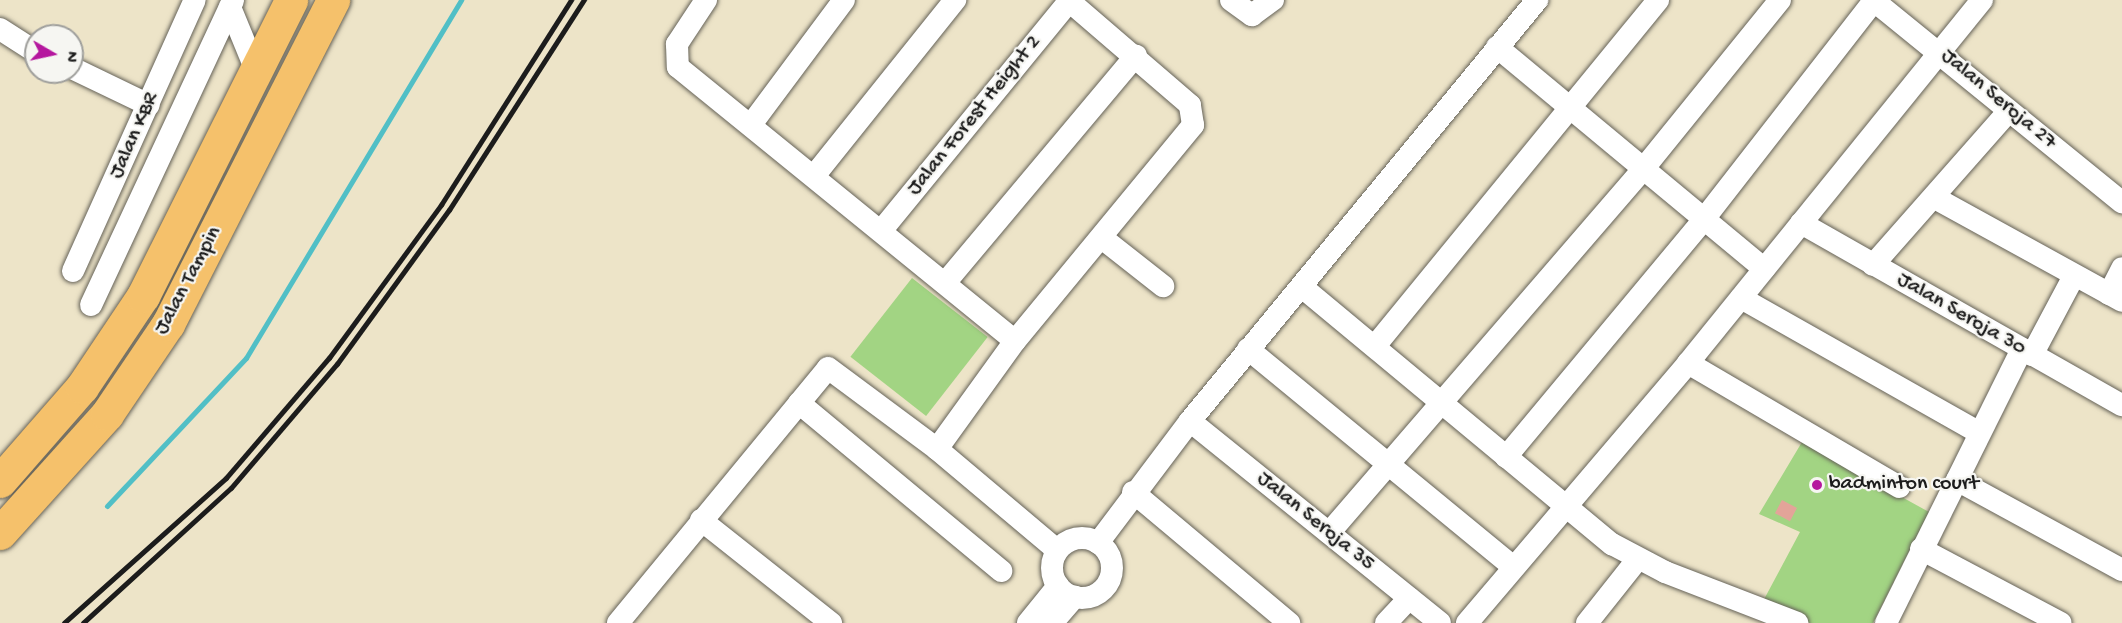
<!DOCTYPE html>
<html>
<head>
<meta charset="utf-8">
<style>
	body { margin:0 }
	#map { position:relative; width:2122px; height:623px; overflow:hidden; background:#ede4c8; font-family:"Gochi Hand",sans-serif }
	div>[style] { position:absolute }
	.green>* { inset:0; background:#a2d483; transform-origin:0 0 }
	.stream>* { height:5px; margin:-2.5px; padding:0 2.5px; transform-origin:2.5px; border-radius:2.5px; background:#51bfc6 }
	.building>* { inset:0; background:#e3a499; transform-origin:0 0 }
	.roads { filter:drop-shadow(0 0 2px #656258) drop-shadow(0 0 2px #656258) }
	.minor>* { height:22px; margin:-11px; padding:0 11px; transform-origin:11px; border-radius:11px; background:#fff }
	.minor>.ring { margin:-11px; padding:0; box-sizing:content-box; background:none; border:22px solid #fff; border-radius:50% }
	.highway>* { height:33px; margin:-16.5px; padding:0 16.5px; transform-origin:16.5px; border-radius:16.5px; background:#f5c16b }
	.rail>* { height:4.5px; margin:-2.25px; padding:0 2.25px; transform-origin:2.25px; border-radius:2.25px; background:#1c1c1c }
	.dots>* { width:16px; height:16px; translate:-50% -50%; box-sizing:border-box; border:3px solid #f6f6f2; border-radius:50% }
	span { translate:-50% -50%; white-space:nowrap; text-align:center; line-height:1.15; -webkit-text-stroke:4.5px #f6f6f2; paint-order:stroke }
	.street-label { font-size:22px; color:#1c1c1c }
	.poi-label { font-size:22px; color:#1c1c1c }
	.left { translate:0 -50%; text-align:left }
	.north { position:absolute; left:24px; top:24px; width:60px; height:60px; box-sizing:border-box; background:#f6f6f2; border:2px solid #9f9f9c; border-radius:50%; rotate:99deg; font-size:16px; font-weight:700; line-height:24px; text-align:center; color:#1c1c1c }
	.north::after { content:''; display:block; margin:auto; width:21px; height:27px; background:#b5179e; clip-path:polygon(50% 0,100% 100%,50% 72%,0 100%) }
</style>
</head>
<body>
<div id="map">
	<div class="green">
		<i style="left:912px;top:278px;width:96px;height:100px;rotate:38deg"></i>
		<i style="clip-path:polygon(1802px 442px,1929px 512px,1873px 623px,1808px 623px,1761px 605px,1800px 532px,1759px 514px)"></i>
	</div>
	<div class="stream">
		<i style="left:107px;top:506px;width:203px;rotate:-46.8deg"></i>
		<i style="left:246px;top:358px;width:418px;rotate:-59deg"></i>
	</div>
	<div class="building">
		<i style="left:1782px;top:500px;width:17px;height:15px;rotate:28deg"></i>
	</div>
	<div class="roads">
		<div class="minor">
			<i style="left:706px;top:0;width:53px;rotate:123.4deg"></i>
			<i style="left:677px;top:44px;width:23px;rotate:88deg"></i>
			<i style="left:678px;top:67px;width:434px;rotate:39.1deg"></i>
			<i style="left:1231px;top:0;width:26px;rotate:36deg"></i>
			<i style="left:1252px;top:15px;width:26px;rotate:-36deg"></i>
			<i style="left:1873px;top:0;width:321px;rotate:39.1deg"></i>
			<i style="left:230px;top:7px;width:66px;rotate:67.7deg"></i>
			<i style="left:0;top:29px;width:43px;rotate:32.6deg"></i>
			<i style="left:1497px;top:47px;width:347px;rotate:39.7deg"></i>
			<i style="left:72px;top:68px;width:85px;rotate:25.7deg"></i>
			<i style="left:753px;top:122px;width:152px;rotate:-53.3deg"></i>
			<i style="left:814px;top:176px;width:226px;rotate:-51.3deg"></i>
			<i style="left:1935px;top:198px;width:213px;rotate:28.8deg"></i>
			<i style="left:1801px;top:223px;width:369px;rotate:29.6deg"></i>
			<i style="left:881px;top:231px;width:297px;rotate:-50.7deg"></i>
			<i style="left:1102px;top:238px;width:78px;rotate:38.2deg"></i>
			<i style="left:1873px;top:265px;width:205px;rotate:-48.6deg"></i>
			<i style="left:73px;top:271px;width:297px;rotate:-65.8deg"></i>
			<i style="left:945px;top:283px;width:297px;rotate:-50deg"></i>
			<i style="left:1302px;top:287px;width:403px;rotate:39.7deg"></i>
			<i style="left:1612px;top:544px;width:60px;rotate:27.8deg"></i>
			<i style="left:1665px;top:572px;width:142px;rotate:21.1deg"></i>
			<i style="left:2109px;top:294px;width:29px;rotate:-63deg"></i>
			<i style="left:1741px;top:298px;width:274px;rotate:29.5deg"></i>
			<i style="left:91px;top:305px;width:336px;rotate:-65deg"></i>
			<i style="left:1375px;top:346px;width:447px;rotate:-50.7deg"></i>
			<i style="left:1248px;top:349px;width:343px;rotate:39.4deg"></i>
			<i style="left:2032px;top:355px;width:87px;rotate:-62deg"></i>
			<i style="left:1688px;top:363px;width:245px;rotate:30.4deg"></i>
			<i style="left:799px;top:403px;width:263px;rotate:39.7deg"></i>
			<i style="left:1190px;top:421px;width:321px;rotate:38.9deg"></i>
			<i style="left:937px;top:449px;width:133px;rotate:-54.2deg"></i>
			<i style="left:1015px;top:341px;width:280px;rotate:-50.5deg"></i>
			<i style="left:1193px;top:125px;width:20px;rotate:-99deg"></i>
			<i style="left:1190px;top:105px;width:161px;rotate:-139.3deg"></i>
			<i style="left:1506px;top:457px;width:310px;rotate:-50.2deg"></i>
			<i style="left:1704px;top:219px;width:276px;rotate:-52.1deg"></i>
			<i style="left:1957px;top:480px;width:188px;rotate:28.6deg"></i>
			<i style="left:1133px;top:492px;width:204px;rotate:40deg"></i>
			<i style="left:701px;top:520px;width:166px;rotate:38.4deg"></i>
			<i style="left:1329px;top:533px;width:482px;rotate:-49.2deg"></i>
			<i style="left:1644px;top:168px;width:216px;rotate:-51deg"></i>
			<i class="ring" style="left:1052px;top:538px;width:38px;height:38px"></i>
			<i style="left:1098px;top:543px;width:153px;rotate:-53deg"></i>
			<i style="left:1190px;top:421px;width:546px;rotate:-50.5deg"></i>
			<i style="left:1921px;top:549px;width:158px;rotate:27.9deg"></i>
			<i style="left:618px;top:623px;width:330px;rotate:-50.5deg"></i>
			<i style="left:828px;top:368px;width:136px;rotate:36.6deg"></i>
			<i style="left:937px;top:449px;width:157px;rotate:40.1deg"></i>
			<i style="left:1028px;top:623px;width:48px;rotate:-51deg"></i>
			<i style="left:1052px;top:623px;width:35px;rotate:-49deg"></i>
			<i style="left:1386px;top:623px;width:34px;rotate:-47deg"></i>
			<i style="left:1467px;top:623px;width:341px;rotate:-49.6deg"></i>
			<i style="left:1688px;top:363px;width:467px;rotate:-51deg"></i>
			<i style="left:1587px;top:623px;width:80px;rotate:-51.6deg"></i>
			<i style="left:1886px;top:623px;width:306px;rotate:-63.6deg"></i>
		</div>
		<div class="highway">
			<i style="left:0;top:481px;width:125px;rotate:-48.9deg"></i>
			<i style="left:82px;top:387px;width:110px;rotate:-56.2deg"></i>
			<i style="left:143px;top:296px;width:331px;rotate:-63.4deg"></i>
			<i style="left:0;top:533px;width:160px;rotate:-48deg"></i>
			<i style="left:107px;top:414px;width:109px;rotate:-55.9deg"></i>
			<i style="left:168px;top:324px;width:364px;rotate:-63deg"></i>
		</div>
	</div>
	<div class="rail">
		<i style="left:64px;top:623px;width:217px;rotate:-41.8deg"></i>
		<i style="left:226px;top:478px;width:158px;rotate:-49.4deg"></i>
		<i style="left:329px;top:358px;width:190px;rotate:-53.8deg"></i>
		<i style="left:441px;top:205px;width:243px;rotate:-57.6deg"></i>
		<i style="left:83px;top:623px;width:200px;rotate:-42.4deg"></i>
		<i style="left:231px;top:488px;width:163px;rotate:-49.5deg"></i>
		<i style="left:337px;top:364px;width:190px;rotate:-54deg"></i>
		<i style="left:449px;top:210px;width:250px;rotate:-57.3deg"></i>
	</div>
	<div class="dots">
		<i style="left:1817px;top:485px;background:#b5179e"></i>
	</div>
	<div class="street-label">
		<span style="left:1998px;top:100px;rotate:40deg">Jalan Seroja 27</span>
		<span style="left:975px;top:116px;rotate:-51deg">Jalan Forest Height 2</span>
		<span style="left:135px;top:136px;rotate:-66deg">Jalan KBR</span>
		<span style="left:189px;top:281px;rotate:-62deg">Jalan Tampin</span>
		<span style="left:1961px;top:315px;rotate:30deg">Jalan Seroja 30</span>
		<span style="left:1315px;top:522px;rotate:39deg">Jalan Seroja 35</span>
	</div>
	<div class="poi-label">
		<span class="left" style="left:1829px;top:485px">badminton court</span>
	</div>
	<div class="north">N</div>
</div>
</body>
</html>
